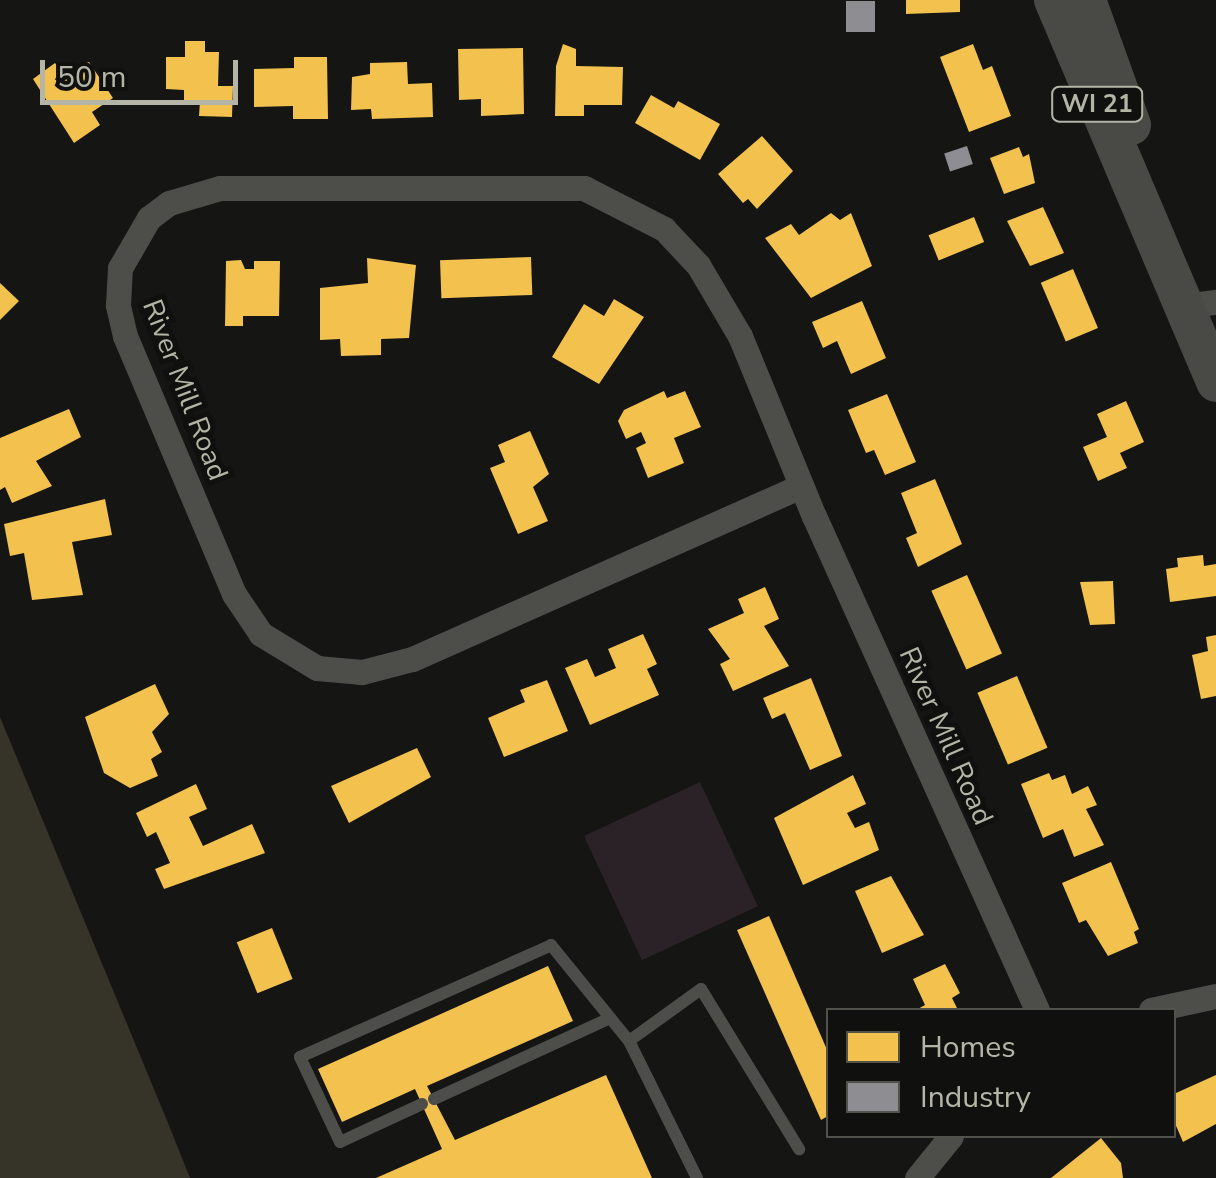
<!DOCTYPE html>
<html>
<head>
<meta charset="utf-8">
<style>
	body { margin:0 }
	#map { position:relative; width:1216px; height:1178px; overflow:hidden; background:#151514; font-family:"Nunito Sans",sans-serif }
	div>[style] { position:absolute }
	.green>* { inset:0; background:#2a2226; transform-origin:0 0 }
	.water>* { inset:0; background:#363328 }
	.homes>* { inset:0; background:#f2c14e; transform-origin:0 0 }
	.industry>* { inset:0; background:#8d8d92; transform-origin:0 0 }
	.service>* { height:12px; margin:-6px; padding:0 6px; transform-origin:6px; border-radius:6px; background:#4d4d49 }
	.minor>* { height:25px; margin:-12.5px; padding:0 12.5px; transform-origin:12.5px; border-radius:12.5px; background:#4d4d49 }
	.primary>* { height:40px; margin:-20px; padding:0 20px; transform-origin:20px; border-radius:20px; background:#494946 }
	span { translate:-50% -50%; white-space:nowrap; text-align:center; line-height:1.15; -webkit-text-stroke:10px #10100f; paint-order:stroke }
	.shield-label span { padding:2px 8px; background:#10100f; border:2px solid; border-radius:8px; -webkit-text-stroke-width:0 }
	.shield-label { font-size:25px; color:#b4b5a6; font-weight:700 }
	.street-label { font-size:28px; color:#b4b5a6 }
	.legend { position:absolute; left:826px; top:1008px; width:350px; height:130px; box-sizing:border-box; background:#10100f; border:2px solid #52524b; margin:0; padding:12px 18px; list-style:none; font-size:30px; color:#b4b5a6 }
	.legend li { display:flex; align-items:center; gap:20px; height:50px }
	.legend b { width:50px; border:2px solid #52524b }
	.scale { position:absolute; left:40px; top:60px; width:198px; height:45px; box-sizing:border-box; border:5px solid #b4b5a6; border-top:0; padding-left:12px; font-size:30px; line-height:35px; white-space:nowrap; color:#b4b5a6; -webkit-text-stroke:8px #10100f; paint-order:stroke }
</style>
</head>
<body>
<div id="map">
	<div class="green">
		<i style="left:700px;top:782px;width:137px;height:128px;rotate:65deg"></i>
	</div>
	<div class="water">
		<i style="clip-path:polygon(0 717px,168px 1123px,190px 1178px,0 1178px)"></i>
	</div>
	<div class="homes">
		<i style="clip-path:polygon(906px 0,960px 0,960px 12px,906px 14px)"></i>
		<i style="clip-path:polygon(185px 41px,205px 41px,205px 52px,219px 52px,218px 86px,233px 86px,232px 117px,199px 116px,200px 101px,184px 100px,184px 90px,166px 89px,166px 57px,185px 57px)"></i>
		<i style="clip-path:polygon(563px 44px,576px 49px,576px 66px,623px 67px,622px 105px,584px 105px,584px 116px,555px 116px,556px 66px)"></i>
		<i style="clip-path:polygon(973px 44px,983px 70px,992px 66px,1011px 116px,969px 132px,940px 57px)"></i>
		<i style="clip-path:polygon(523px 48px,524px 114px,481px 116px,481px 99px,459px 100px,458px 49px)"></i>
		<i style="clip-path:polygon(294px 57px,327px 57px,328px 119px,293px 119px,293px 106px,254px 107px,254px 69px,294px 68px)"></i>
		<i style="clip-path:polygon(89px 62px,113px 98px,92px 112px,100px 125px,74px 143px,33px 79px,55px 63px,61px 71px)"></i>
		<i style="clip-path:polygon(407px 62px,408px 84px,432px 83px,433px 117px,372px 119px,371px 109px,351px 110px,352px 77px,370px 74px,370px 63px)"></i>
		<i style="clip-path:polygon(651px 95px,674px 108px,678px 101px,720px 124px,700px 160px,635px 123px)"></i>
		<i style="clip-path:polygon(762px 136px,793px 171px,757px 209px,748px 199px,743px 203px,718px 174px)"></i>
		<i style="clip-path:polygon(1019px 147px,1023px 157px,1029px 154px,1035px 183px,1004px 194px,990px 158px)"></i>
		<i style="clip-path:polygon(1043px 207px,1064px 253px,1030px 266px,1007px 221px)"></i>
		<i style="clip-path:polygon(831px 213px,840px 220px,851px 213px,872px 266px,811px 298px,765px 238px,791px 224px,799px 235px)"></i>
		<i style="left:974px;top:217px;width:27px;height:49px;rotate:68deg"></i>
		<i style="left:531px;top:257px;width:38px;height:91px;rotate:88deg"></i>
		<i style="clip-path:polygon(367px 258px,416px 265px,409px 338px,381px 339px,381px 355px,341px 356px,340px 339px,320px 340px,320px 288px,368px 283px)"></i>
		<i style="clip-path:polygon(241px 260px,245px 269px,254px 269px,254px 261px,280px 261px,279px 316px,243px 316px,243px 326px,225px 326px,226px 261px)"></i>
		<i style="left:1073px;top:269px;width:64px;height:35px;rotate:67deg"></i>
		<i style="clip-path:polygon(0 283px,19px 301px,0 320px)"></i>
		<i style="clip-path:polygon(614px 299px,644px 317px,599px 384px,552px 357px,584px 304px,604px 316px)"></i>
		<i style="clip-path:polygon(862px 301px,886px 358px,851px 374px,837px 341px,823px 348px,812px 322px)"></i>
		<i style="clip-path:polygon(664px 391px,667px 398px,685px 391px,701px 427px,674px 438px,684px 463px,648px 478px,636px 448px,646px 443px,641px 432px,626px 439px,618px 421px,624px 410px)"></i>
		<i style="clip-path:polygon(887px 394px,916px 462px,885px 475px,874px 450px,866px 453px,848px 410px)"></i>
		<i style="clip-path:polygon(1126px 401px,1144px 442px,1120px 453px,1127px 468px,1098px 481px,1083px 447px,1107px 437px,1097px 414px)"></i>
		<i style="clip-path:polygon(69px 409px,81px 437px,36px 461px,52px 486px,12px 503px,5px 487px,0 490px,0 438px)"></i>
		<i style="clip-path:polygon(530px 431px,549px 474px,533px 487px,548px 521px,518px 534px,490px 468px,505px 462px,498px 445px)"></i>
		<i style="clip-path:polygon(935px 479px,962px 544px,918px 567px,906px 538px,917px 533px,901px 493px)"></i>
		<i style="clip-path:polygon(105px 499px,112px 535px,72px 542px,83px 595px,32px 600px,24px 553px,10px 556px,4px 524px)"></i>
		<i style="clip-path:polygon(1203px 555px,1204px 566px,1216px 564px,1216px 596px,1170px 602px,1166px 569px,1178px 567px,1177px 558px)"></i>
		<i style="left:967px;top:575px;width:86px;height:39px;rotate:66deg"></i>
		<i style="clip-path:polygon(1113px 581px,1115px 624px,1090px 625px,1080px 582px)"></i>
		<i style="clip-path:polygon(765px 587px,779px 619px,764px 626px,789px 666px,733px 691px,720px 664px,730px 659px,708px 629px,744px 613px,738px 599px)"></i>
		<i style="clip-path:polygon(643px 634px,657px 664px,647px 669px,659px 695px,590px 725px,565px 668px,587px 659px,595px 677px,616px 668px,608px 649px)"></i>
		<i style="clip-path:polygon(1216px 635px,1216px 696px,1201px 699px,1192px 655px,1208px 651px,1206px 637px)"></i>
		<i style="left:1017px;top:676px;width:78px;height:43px;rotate:67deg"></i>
		<i style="clip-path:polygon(811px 678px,842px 756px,810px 770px,785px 713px,772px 719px,763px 698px)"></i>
		<i style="clip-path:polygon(547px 680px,568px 731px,504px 757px,488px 718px,525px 702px,520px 690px)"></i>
		<i style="clip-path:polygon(155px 684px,169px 714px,152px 732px,162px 752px,151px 759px,158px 776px,130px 788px,104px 773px,85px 717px)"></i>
		<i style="clip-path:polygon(417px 748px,431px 777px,349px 823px,331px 786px)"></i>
		<i style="clip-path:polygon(1049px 773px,1052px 780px,1065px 775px,1072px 794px,1088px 786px,1097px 805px,1086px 809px,1104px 845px,1074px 857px,1063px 829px,1043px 838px,1021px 784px)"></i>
		<i style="clip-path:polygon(853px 775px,866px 804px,847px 813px,855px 828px,869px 822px,879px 850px,803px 885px,774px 818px)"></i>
		<i style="clip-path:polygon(196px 784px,207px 809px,189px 817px,203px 846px,252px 824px,265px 853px,164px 889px,155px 869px,170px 863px,156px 832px,147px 837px,136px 813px)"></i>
		<i style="clip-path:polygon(1111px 862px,1139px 929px,1134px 932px,1138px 943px,1108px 956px,1086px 920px,1079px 923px,1062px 883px)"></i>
		<i style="clip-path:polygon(891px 876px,924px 935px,882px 953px,855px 891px)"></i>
		<i style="clip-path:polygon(769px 916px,828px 1052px,828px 1116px,821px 1120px,737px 930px)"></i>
		<i style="left:272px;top:928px;width:55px;height:38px;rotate:68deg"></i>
		<i style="clip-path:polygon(945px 964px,960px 993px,952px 998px,958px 1010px,916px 1010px,925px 1005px,913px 979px)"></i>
		<i style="clip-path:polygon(548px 966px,573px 1021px,427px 1086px,455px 1140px,606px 1075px,652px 1178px,376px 1178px,442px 1149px,415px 1089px,342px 1122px,318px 1069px)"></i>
		<i style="clip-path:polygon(1216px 1075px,1216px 1124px,1183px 1142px,1174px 1121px,1176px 1093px)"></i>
		<i style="clip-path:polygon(1101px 1138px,1121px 1163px,1123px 1178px,1051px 1178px)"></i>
	</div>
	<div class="industry">
		<i style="left:846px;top:1px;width:29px;height:31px"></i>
		<i style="left:967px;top:146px;width:19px;height:24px;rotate:72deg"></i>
	</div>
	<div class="service">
		<i style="left:434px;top:1099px;width:194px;rotate:-24.7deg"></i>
		<i style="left:422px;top:1104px;width:90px;rotate:155.1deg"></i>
		<i style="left:340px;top:1142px;width:94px;rotate:-115.2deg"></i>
		<i style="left:300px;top:1057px;width:275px;rotate:-24deg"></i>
		<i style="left:551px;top:945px;width:124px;rotate:50.9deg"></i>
		<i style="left:697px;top:1178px;width:153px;rotate:-116.4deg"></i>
		<i style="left:629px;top:1041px;width:89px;rotate:-35.8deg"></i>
		<i style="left:701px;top:989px;width:188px;rotate:58.5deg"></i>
	</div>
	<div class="minor">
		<i style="left:1182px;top:306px;width:34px;rotate:-7deg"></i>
		<i style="left:801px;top:486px;width:426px;rotate:156deg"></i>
		<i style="left:412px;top:659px;width:52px;rotate:165.4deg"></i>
		<i style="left:362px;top:672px;width:45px;rotate:-174.9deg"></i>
		<i style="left:317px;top:668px;width:66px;rotate:-148.7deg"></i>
		<i style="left:261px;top:634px;width:48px;rotate:-124deg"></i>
		<i style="left:234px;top:594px;width:280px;rotate:-112.9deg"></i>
		<i style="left:125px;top:336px;width:32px;rotate:-103deg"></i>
		<i style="left:118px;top:305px;width:37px;rotate:-87deg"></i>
		<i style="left:120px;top:268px;width:58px;rotate:-59.9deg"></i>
		<i style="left:149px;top:218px;width:25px;rotate:-37deg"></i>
		<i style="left:169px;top:203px;width:53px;rotate:-16.4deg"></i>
		<i style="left:220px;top:188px;width:364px"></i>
		<i style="left:584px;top:188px;width:90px;rotate:27.1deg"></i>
		<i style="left:664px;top:229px;width:50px;rotate:46.6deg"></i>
		<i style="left:698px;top:265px;width:82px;rotate:59.4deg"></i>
		<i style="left:740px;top:336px;width:195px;rotate:67.7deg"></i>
		<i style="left:814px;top:516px;width:542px;rotate:65.7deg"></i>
		<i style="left:1151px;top:1010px;width:66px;rotate:-12.2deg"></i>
		<i style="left:917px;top:1178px;width:54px;rotate:-51deg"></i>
	</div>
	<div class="primary">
		<i style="left:1054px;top:0;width:415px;rotate:67deg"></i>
		<i style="left:1086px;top:0;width:133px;rotate:70.2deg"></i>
	</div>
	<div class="shield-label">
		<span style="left:1097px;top:104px">WI 21</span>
	</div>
	<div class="street-label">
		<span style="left:185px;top:390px;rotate:69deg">River Mill Road</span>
		<span style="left:946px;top:736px;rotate:66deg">River Mill Road</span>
	</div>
	<ul class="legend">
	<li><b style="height:28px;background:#f2c14e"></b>Homes</li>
	<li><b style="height:28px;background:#8d8d92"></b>Industry</li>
	</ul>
	<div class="scale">50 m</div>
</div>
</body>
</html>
